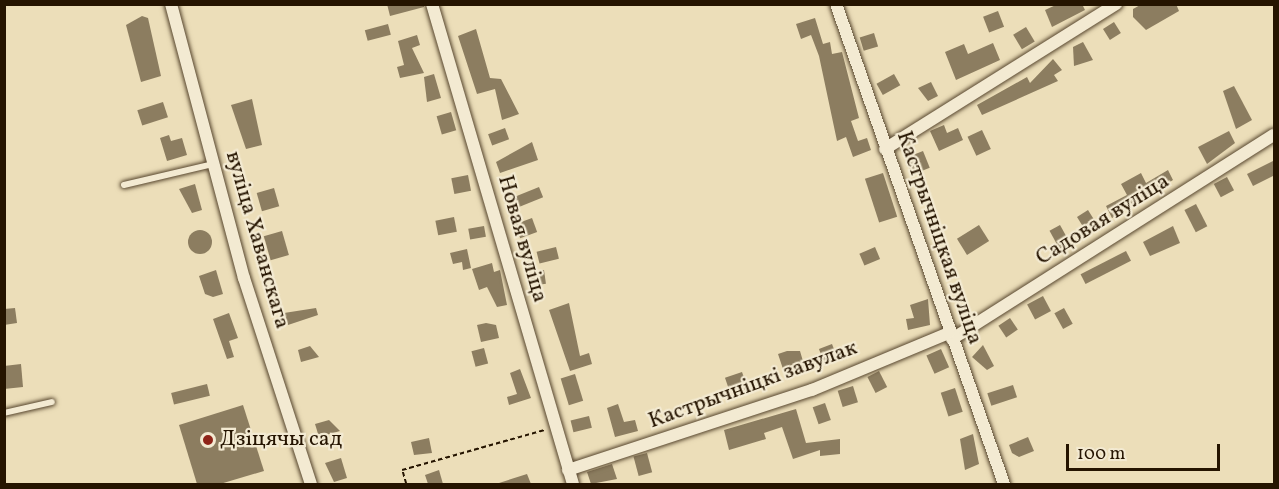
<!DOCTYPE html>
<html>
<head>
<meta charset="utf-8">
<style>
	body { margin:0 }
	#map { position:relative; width:1279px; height:489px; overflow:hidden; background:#ecdeb9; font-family:Vollkorn,serif }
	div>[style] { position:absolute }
	.building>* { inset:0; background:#8c7d60; transform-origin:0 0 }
	.round { border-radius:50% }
	.path>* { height:1.5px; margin-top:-0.75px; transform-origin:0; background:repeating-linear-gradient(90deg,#251400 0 4.5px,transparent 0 7.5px) }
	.roads { filter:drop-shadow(0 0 2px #57462e) drop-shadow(0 0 2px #57462e) }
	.service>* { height:6px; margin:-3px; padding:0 3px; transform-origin:3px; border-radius:3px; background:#f3ead2 }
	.minor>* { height:12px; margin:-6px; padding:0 6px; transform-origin:6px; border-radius:6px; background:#f3ead2 }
	.dots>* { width:16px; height:16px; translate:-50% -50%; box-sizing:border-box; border:3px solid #f3ead2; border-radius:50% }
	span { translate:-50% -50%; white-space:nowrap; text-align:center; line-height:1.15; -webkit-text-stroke:4.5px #f3ead2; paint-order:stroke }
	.street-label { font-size:22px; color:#251400 }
	.poi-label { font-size:22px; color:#251400 }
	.left { translate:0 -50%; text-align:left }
	.frame { position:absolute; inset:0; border:6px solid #251400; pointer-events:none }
	.scale { position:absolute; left:1066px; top:444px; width:154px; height:27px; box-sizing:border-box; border:3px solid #251400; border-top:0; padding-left:8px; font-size:18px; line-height:21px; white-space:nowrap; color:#251400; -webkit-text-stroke:4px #f3ead2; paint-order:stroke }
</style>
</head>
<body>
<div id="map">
	<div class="building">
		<i style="clip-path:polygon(387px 4px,424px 4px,424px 7px,390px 16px)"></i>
		<i style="clip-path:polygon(1058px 4px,1082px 4px,1085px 10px,1052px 27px,1045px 10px)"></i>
		<i style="clip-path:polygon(1142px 4px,1176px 4px,1179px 11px,1146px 30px,1133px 17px,1133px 9px)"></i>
		<i style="left:998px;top:11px;width:17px;height:16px;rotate:69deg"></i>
		<i style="clip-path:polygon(142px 16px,148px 18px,161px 76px,141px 82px,126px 25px)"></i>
		<i style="clip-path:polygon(815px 18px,823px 44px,830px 42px,832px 54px,842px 52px,859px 118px,851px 121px,858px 141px,867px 138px,871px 150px,853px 157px,846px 137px,837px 141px,819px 56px,811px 35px,801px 39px,796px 24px)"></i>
		<i style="left:1114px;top:22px;width:13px;height:13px;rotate:58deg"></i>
		<i style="left:388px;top:24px;width:11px;height:24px;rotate:75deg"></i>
		<i style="left:1026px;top:27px;width:17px;height:15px;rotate:59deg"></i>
		<i style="clip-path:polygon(476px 29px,490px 78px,501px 79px,519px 114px,502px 120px,495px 89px,477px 94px,458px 36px)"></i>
		<i style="left:874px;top:33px;width:14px;height:15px;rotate:73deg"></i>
		<i style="clip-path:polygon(417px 35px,420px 45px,412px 48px,424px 73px,400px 78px,397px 67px,404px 65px,398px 41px)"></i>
		<i style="clip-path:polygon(1083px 42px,1093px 60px,1074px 66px,1073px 47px)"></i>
		<i style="clip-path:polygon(993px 43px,1000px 60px,956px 80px,945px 52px,964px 44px,968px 54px)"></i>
		<i style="clip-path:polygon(1053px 59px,1062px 70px,1054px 75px,1058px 81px,982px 115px,977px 105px,1027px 77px,1030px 83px)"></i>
		<i style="clip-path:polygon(434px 74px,441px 98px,427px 102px,424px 77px)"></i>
		<i style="left:894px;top:74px;width:13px;height:20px;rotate:61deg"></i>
		<i style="clip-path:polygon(931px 82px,938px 96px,928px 101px,918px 88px)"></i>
		<i style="clip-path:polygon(1234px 86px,1252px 120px,1236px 129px,1223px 91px)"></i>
		<i style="clip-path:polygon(252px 99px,262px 145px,246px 149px,231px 105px)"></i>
		<i style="left:163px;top:102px;width:16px;height:27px;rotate:72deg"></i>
		<i style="left:451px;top:112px;width:19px;height:15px;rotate:74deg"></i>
		<i style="clip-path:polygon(944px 125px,947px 133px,958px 128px,963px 140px,939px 151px,930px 131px)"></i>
		<i style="left:505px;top:128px;width:12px;height:18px;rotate:70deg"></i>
		<i style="left:982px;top:130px;width:21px;height:16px;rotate:65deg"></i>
		<i style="clip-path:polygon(1229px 131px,1235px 143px,1207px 164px,1198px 147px)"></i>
		<i style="clip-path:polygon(169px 135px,171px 141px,182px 138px,187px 155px,167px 161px,160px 138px)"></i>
		<i style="clip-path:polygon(532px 142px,538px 160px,500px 173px,496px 162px)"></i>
		<i style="left:923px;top:151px;width:18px;height:19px;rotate:68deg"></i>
		<i style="clip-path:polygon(1275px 160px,1275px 175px,1253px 186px,1247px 174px)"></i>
		<i style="clip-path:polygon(1168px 170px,1173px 180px,1112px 218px,1106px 206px,1127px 195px,1121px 184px,1141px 173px,1146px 183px)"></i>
		<i style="left:883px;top:173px;width:46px;height:19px;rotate:72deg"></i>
		<i style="left:468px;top:175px;width:16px;height:17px;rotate:79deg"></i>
		<i style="left:1227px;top:177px;width:15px;height:15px;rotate:62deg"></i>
		<i style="clip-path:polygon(195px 184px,202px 210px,192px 213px,179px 189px)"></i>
		<i style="left:539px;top:187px;width:11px;height:36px;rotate:68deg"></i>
		<i style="left:274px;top:188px;width:19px;height:18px;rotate:74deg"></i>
		<i style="left:1196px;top:204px;width:25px;height:13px;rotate:63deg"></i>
		<i style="left:1088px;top:210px;width:19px;height:13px;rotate:58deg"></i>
		<i style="left:454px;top:217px;width:15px;height:19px;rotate:79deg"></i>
		<i style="left:532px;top:218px;width:15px;height:18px;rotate:70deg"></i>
		<i style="left:979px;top:225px;width:19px;height:26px;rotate:58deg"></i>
		<i style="left:1060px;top:225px;width:21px;height:12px;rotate:61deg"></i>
		<i style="left:484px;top:226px;width:11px;height:16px;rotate:80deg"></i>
		<i style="clip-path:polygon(1173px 226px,1180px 243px,1150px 256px,1143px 242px)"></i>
		<i class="round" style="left:188px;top:230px;width:24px;height:24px"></i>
		<i style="left:282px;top:231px;width:25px;height:19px;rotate:74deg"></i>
		<i style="left:556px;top:247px;width:12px;height:20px;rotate:76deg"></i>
		<i style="left:875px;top:247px;width:13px;height:17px;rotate:67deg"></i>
		<i style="clip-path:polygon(467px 249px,471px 268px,463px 270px,462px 262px,453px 264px,450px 253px)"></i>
		<i style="left:1126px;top:251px;width:11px;height:51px;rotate:63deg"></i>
		<i style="clip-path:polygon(492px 263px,494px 272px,500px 270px,507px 305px,497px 307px,487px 287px,479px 290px,472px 269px)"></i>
		<i style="clip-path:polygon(216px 270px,223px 294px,213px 297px,205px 294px,199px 276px)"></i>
		<i style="left:544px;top:270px;width:14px;height:18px;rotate:82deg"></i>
		<i style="left:1043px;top:296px;width:17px;height:18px;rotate:62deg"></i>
		<i style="clip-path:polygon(928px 299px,930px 325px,908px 330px,906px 319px,914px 318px,910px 305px)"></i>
		<i style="clip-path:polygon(569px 303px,580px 356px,589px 353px,592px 364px,570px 371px,549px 310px)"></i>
		<i style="clip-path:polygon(15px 308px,17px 323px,4px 325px,4px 309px)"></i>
		<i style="clip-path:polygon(316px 308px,318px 315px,288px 325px,284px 313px)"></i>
		<i style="left:1064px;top:308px;width:18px;height:11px;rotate:61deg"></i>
		<i style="clip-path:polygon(229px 313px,238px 338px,229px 341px,234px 357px,227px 359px,213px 319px)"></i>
		<i style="left:1010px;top:318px;width:14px;height:14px;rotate:56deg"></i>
		<i style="clip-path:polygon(486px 323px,496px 325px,499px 338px,481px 342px,477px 325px)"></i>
		<i style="left:832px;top:344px;width:17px;height:14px;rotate:69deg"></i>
		<i style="clip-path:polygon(983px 345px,994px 366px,987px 370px,972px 357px)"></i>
		<i style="clip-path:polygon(310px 346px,319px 357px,301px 362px,298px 350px)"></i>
		<i style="left:484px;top:348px;width:16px;height:13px;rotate:75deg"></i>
		<i style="left:941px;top:349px;width:20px;height:16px;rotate:66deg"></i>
		<i style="clip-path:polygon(787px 351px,800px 351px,805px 368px,791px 373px,789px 367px,783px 369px,778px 354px)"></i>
		<i style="clip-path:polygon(21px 364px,23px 387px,4px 389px,4px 366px)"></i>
		<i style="clip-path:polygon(520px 369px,531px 398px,509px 405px,507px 397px,517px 394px,510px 373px)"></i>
		<i style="left:879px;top:371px;width:18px;height:13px;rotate:63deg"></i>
		<i style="left:742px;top:372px;width:18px;height:18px;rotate:71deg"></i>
		<i style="left:575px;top:374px;width:28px;height:15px;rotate:73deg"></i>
		<i style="left:207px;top:384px;width:12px;height:37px;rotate:76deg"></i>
		<i style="left:1013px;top:385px;width:13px;height:27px;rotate:72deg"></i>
		<i style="left:853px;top:386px;width:17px;height:16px;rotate:73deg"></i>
		<i style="left:955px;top:388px;width:25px;height:15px;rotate:72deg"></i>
		<i style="left:825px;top:403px;width:18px;height:13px;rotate:71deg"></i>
		<i style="clip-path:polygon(618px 404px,624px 422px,635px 420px,638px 431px,615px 437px,607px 408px)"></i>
		<i style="clip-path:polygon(243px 405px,264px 471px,220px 484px,197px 484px,179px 425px)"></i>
		<i style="clip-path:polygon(796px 409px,806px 443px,840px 439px,840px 454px,820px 456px,820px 450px,793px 459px,782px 427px,764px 433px,766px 439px,729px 450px,724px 430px)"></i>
		<i style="left:589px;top:416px;width:12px;height:19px;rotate:76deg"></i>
		<i style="clip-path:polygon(329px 420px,340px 431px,319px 437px,315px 424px)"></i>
		<i style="clip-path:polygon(973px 434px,979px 464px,965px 470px,960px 439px)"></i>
		<i style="clip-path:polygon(1028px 437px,1034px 451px,1019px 457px,1012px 453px,1009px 445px)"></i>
		<i style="clip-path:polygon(429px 438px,432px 453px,414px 455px,411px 442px)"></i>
		<i style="left:647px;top:453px;width:20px;height:14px;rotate:75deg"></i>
		<i style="clip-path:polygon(341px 458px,347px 478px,334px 482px,325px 463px)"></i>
		<i style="clip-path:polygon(612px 464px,617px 479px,591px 484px,587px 472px)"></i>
		<i style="clip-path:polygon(439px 470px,443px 484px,428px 484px,425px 475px)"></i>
		<i style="clip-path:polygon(527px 474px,531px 484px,499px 484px,499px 483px)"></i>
	</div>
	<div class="path">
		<i style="left:406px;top:484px;width:15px;rotate:-106deg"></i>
		<i style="left:402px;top:470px;width:148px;rotate:-15.7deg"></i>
	</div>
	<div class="roads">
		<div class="service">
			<i style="left:124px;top:185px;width:91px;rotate:-13.3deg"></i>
			<i style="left:4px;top:413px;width:49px;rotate:-12.9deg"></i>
		</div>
		<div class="minor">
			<i style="left:171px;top:4px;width:284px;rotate:75.1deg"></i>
			<i style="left:244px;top:278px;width:217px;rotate:72deg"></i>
			<i style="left:432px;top:4px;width:500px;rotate:73.63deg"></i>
			<i style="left:836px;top:4px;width:509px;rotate:70.71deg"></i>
			<i style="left:885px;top:149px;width:273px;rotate:-32.1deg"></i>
			<i style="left:952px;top:339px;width:381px;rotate:-32.4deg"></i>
			<i style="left:568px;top:470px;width:257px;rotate:-18.2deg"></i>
			<i style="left:812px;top:390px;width:148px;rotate:-22.6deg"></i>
		</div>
	</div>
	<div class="dots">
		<i style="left:208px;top:440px;background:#8f2418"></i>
	</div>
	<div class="street-label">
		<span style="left:1103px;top:220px;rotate:-32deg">Садовая вуліца</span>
		<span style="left:939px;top:238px;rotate:71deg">Кастрычніцкая вуліца</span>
		<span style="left:522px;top:239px;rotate:74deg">Новая вуліца</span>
		<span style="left:257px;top:240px;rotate:74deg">вуліца Хаванскага</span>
		<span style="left:753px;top:385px;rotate:-20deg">Кастрычніцкі завулак</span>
	</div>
	<div class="poi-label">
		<span class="left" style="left:220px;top:440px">Дзіцячы сад</span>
	</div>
	<div class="frame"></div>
	<div class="scale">100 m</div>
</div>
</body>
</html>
